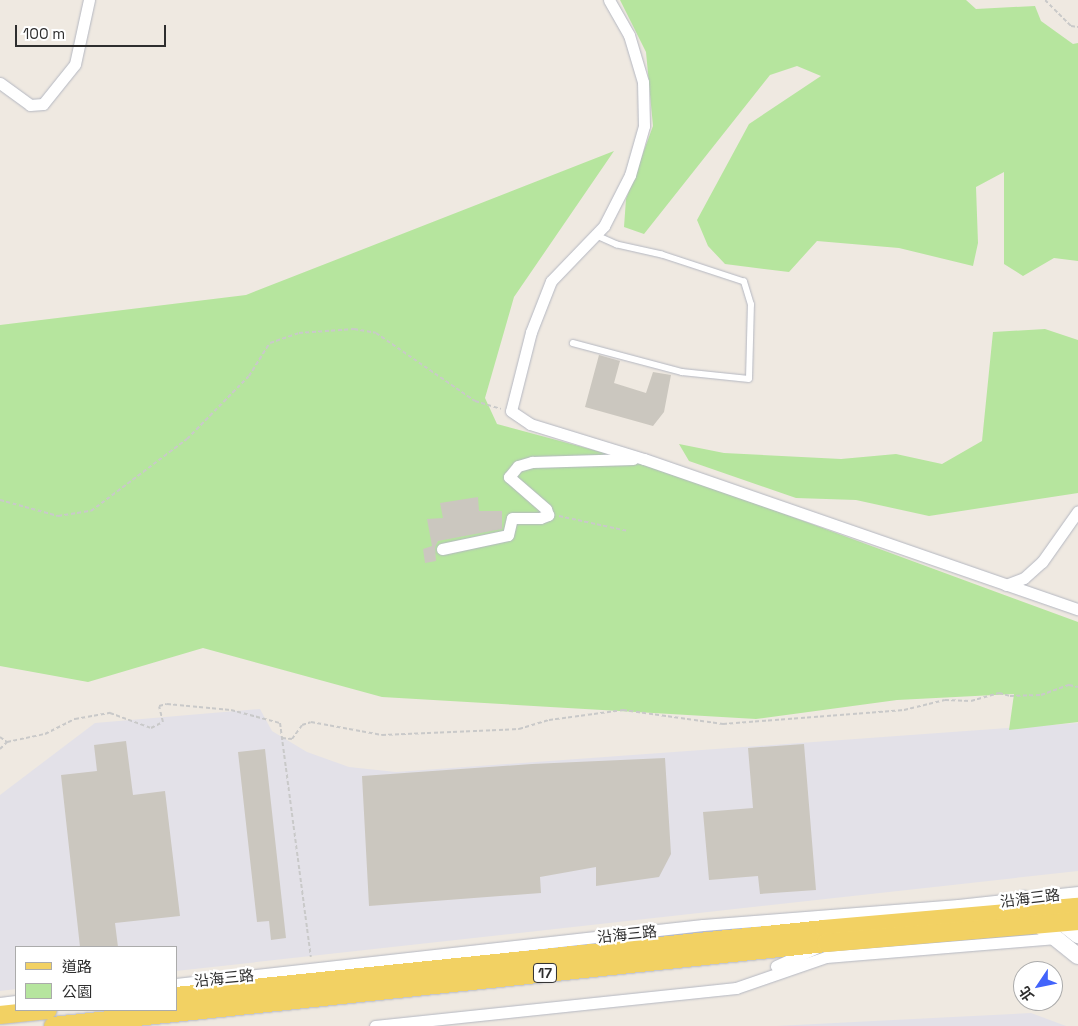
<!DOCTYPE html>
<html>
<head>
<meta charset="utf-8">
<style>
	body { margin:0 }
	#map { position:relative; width:1078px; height:1026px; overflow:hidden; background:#efe9e1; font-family:"Space Grotesk","Noto Sans TC",sans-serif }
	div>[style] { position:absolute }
	.industrial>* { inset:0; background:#e3e1e8 }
	.green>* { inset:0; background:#b6e59e }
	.building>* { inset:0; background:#cbc7bf }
	.path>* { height:2px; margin-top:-1px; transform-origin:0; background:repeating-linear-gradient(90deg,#c9c9c9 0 4px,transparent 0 6.5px) }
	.roads { filter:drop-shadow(0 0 1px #b4b7c1) drop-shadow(0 0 1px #b4b7c1) }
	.lane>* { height:5.5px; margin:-2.75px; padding:0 2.75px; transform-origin:2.75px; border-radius:2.75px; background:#fff }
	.street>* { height:11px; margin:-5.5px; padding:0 5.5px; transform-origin:5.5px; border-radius:5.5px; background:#fff }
	.secondary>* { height:16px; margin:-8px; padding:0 8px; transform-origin:8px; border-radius:8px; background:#fff }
	.primary>* { height:18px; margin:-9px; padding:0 9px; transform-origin:9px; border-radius:9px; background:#f2d163 }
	span { translate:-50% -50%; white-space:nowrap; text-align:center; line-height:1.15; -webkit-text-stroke:4.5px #fff; paint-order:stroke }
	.shield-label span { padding:1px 4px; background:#fff; border:1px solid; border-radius:4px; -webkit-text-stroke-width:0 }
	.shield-label { font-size:14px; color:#2e2e2e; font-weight:700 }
	.street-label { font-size:15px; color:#2e2e2e }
	.legend { position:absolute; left:15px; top:946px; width:162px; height:65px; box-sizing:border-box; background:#fff; border:1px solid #ababab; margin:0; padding:6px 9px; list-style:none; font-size:15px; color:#2e2e2e }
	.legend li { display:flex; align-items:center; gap:10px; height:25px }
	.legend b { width:25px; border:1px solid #ababab }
	.north { position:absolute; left:1013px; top:961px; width:50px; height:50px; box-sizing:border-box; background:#fff; border:1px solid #ababab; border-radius:50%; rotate:236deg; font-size:14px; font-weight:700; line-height:20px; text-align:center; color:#2e2e2e }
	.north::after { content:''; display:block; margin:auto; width:18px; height:22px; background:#4264fb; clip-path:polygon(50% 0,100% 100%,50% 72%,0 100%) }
	.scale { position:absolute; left:15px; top:25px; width:151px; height:22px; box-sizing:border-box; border:2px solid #2e2e2e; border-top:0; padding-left:6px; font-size:15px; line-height:18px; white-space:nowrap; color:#2e2e2e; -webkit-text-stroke:4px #fff; paint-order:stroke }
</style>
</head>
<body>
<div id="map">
	<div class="industrial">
		<i style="clip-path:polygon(260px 709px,272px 731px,307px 752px,349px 767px,396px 772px,1078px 723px,1078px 871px,176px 971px,176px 947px,16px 947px,16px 989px,0 991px,0 795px,95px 723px)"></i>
		<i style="clip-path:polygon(1031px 1013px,1066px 1026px,776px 1026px)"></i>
	</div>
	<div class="green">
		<i style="clip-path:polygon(620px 0,966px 0,976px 9px,1035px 6px,1041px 21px,1073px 44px,1078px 43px,1078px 261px,1054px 258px,1023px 276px,1004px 264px,1004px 172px,976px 187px,978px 243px,973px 266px,899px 248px,817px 241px,789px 272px,725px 264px,708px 246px,697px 220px,749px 124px,821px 76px,797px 66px,770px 75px,644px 234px,624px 227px,626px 199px,653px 126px,646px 52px)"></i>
		<i style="clip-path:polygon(614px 151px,514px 297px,485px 398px,497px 424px,657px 467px,1078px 622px,1078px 722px,1009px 730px,1014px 694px,897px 700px,756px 719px,382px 697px,203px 648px,88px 682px,0 666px,0 325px,246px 295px)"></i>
		<i style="clip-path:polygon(1045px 329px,1078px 340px,1078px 493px,929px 516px,856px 500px,796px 498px,689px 461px,679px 444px,724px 453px,841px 459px,896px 454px,942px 464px,982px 441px,993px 332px)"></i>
	</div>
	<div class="building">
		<i style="clip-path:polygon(599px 355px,620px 361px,614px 383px,646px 393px,653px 372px,671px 375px,664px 412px,653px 426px,585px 407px)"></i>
		<i style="clip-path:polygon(478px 497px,479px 511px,502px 511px,502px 529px,438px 541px,435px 547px,436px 561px,425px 563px,423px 549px,432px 546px,427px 519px,443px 518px,440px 503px)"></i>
		<i style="clip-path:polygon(126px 741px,133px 795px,165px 791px,180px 916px,115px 923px,118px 947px,80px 947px,61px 775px,97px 771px,94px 745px)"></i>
		<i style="clip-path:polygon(804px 744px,816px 890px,760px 894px,758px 876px,709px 880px,703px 812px,753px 808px,748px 748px)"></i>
		<i style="clip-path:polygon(265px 749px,286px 938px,271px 940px,269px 921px,257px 922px,238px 752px)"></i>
		<i style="clip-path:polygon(665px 758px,671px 854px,659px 877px,596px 886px,596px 867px,540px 877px,541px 893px,369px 906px,362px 776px,532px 764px)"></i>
	</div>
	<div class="path">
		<i style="left:1045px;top:0;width:37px;rotate:45deg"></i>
		<i style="left:1071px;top:26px;width:7px;rotate:8deg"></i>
		<i style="left:0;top:500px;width:60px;rotate:15.4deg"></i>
		<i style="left:58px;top:516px;width:33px;rotate:-9deg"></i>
		<i style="left:91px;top:511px;width:120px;rotate:-36.9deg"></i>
		<i style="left:187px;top:439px;width:88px;rotate:-45.5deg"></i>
		<i style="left:249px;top:376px;width:39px;rotate:-58deg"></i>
		<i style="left:270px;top:343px;width:31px;rotate:-19deg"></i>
		<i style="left:299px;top:333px;width:55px;rotate:-4.2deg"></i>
		<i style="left:354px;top:329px;width:22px;rotate:10deg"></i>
		<i style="left:376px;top:333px;width:120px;rotate:34.5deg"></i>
		<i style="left:475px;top:401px;width:27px;rotate:17deg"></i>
		<i style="left:559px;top:516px;width:71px;rotate:12.3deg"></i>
		<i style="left:0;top:737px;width:9px;rotate:36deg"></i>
		<i style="left:7px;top:742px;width:39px;rotate:-12deg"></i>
		<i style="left:45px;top:734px;width:34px;rotate:-27deg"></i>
		<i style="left:75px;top:719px;width:36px;rotate:-10deg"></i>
		<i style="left:110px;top:713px;width:44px;rotate:20.1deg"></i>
		<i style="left:151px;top:728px;width:13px;rotate:-27deg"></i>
		<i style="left:163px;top:722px;width:16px;rotate:-104deg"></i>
		<i style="left:159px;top:706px;width:8px;rotate:-14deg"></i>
		<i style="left:167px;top:704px;width:64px;rotate:5.4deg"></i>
		<i style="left:231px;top:710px;width:51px;rotate:14.9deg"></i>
		<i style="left:280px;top:723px;width:236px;rotate:82.5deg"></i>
		<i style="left:282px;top:738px;width:10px;rotate:6deg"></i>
		<i style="left:292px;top:739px;width:17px;rotate:-54deg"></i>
		<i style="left:302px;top:725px;width:9px;rotate:-18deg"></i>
		<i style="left:311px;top:722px;width:72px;rotate:10.4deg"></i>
		<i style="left:382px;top:735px;width:137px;rotate:-2.5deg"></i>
		<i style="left:519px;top:729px;width:31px;rotate:-17deg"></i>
		<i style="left:549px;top:720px;width:75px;rotate:-7.7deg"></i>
		<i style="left:623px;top:710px;width:101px;rotate:8deg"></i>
		<i style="left:723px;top:724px;width:182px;rotate:-4.4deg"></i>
		<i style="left:904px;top:710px;width:42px;rotate:-13.7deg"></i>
		<i style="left:945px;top:700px;width:26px;rotate:2deg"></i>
		<i style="left:971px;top:701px;width:29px;rotate:-16deg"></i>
		<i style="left:999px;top:693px;width:11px;rotate:15deg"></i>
		<i style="left:1010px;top:696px;width:31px;rotate:-2deg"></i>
		<i style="left:1041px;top:695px;width:30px;rotate:-20deg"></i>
		<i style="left:1069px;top:685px;width:9px;rotate:13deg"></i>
		<i style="left:0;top:749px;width:10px;rotate:-45deg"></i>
	</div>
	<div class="roads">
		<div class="lane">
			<i style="left:573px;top:343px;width:113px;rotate:14.9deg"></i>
			<i style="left:682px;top:372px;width:67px;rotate:6deg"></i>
			<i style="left:749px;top:379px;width:74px;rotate:-88.5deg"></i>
			<i style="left:751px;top:305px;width:24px;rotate:-107deg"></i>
			<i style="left:744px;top:282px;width:86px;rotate:-161.8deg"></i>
			<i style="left:662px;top:255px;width:46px;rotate:-167.5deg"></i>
			<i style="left:617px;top:245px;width:24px;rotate:-156deg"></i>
		</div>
		<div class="street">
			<i style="left:609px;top:0;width:40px;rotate:60.3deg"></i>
			<i style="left:629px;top:35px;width:49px;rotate:73.4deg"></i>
			<i style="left:643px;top:82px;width:44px;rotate:88.7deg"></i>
			<i style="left:644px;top:126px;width:51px;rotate:105.9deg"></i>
			<i style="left:630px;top:175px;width:57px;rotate:117deg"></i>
			<i style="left:604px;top:226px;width:76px;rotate:133.9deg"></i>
			<i style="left:551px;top:281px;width:55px;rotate:111.4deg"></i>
			<i style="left:531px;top:332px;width:81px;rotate:104.2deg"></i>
			<i style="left:511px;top:411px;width:23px;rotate:34deg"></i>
			<i style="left:530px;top:424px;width:119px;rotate:17.1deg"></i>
			<i style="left:644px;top:459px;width:459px;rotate:19.1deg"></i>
			<i style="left:0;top:83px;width:37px;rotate:36deg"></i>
			<i style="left:30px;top:105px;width:13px;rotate:-4deg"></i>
			<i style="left:43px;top:104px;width:51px;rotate:-51.3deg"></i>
			<i style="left:75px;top:64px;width:66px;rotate:-77.7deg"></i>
			<i style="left:442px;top:549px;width:67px;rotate:-12deg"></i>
			<i style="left:508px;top:535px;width:17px;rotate:-77deg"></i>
			<i style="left:512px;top:518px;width:28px"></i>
			<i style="left:540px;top:518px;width:9px;rotate:-21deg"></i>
			<i style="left:548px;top:515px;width:6px;rotate:-108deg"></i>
			<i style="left:546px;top:509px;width:49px;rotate:-139.1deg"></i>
			<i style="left:509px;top:477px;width:14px;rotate:-51deg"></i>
			<i style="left:518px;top:466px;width:15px;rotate:-16deg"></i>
			<i style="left:532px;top:462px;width:101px;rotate:-1.7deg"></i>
			<i style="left:1006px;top:585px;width:19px;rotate:-21deg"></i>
			<i style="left:1024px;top:578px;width:24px;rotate:-42deg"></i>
			<i style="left:1042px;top:562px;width:62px;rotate:-54.8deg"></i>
			<i style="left:776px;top:966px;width:46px;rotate:-24.3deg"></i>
			<i style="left:176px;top:984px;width:530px;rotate:-6.39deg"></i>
			<i style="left:703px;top:925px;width:256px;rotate:-4.5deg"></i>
			<i style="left:958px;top:905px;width:121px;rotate:-6.2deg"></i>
			<i style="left:0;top:1003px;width:16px;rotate:-7deg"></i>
			<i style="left:375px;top:1026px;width:363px;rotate:-6deg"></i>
			<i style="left:736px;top:988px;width:95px;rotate:-19deg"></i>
			<i style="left:826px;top:957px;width:234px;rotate:-4.7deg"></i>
		</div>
		<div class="secondary">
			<i style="left:1024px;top:899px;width:29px;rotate:61deg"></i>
			<i style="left:1038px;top:924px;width:51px;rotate:38.7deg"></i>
			<i style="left:1056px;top:918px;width:28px;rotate:38deg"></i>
		</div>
		<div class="primary">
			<i style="left:176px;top:996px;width:651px;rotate:-5.9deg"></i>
			<i style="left:824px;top:929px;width:255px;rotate:-5deg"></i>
			<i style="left:0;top:1015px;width:48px;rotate:-5.9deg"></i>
			<i style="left:53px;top:1026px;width:777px;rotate:-6.13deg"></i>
			<i style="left:826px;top:943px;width:253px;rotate:-5deg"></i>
		</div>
	</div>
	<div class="shield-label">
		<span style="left:545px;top:973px">17</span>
	</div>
	<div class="street-label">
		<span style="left:1030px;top:898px;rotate:-7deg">沿海三路</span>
		<span style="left:627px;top:934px;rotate:-6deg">沿海三路</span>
		<span style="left:224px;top:978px;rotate:-6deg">沿海三路</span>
	</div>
	<ul class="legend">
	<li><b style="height:6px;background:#f2d163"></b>道路</li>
	<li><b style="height:14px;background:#b6e59e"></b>公園</li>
	</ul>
	<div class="north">北</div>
	<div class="scale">100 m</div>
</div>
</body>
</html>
